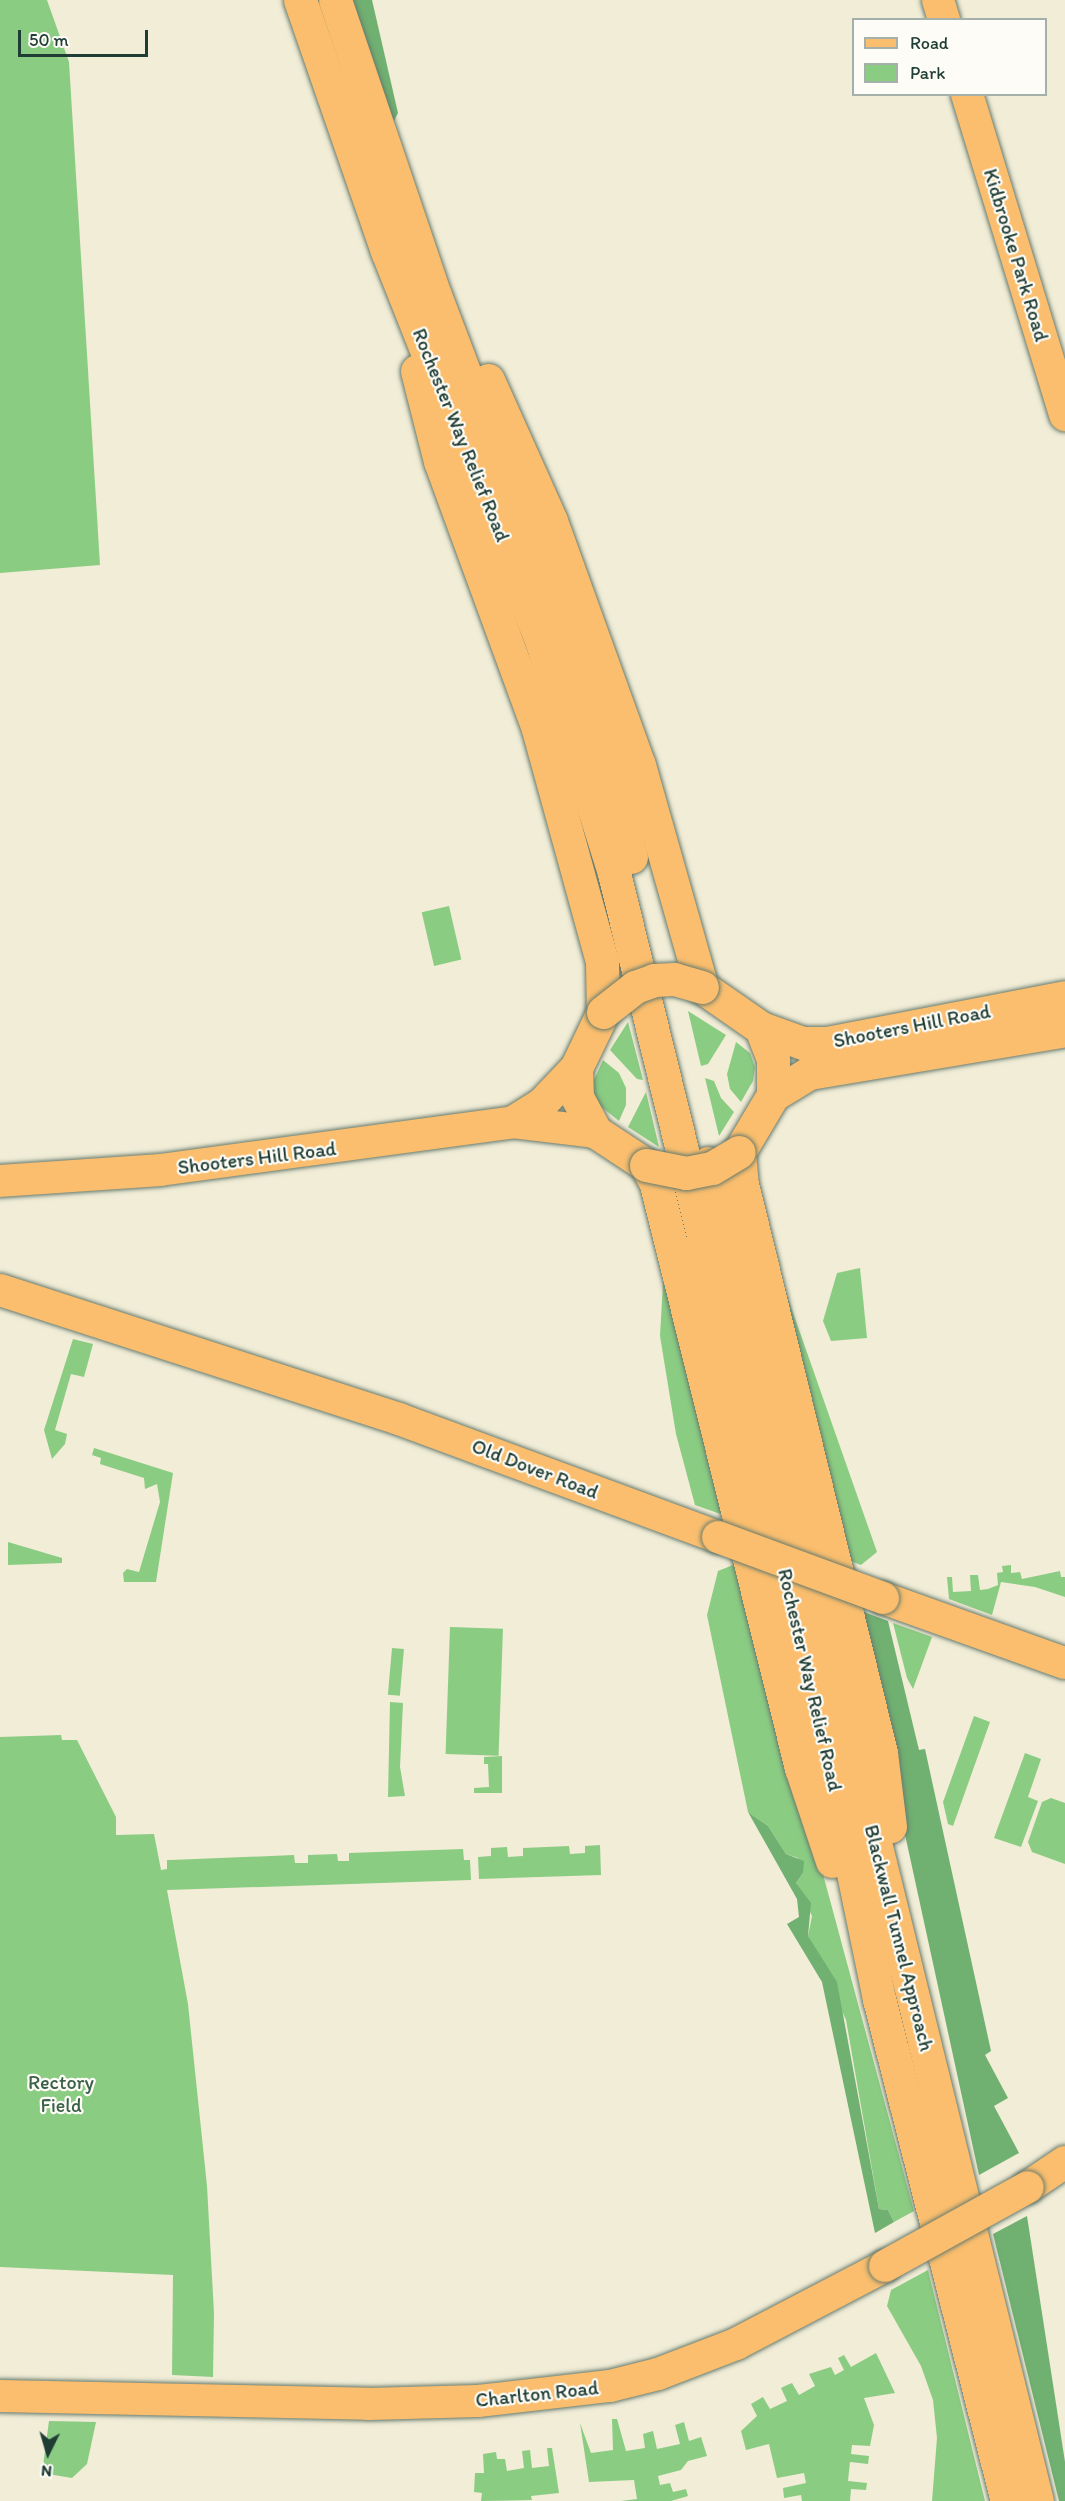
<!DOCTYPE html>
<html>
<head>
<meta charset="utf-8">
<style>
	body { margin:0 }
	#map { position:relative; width:1065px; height:2501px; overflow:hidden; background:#f1edd7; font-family:Itim,sans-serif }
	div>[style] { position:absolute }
	.green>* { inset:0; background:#8bcc83; transform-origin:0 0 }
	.forest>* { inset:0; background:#70b071 }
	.roads { filter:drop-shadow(0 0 2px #687b6d) drop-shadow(0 0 2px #687b6d) }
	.major>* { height:32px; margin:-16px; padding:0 16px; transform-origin:16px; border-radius:16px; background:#fabe6e }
	.highway>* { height:33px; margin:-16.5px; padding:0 16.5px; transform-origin:16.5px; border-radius:16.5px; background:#fabe6e }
	.bridges { filter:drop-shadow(0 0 2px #687b6d) drop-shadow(0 0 2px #687b6d) }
	.major-bridge>* { height:32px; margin:-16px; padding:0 16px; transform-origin:16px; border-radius:16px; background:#fabe6e }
	.highway-bridge>* { height:33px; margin:-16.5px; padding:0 16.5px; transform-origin:16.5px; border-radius:16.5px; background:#fabe6e }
	span { translate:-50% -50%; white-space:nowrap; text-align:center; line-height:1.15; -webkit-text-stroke:4.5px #fdfcf7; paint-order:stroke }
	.street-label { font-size:20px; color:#1f3d34 }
	.park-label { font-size:20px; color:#3a6148 }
	.legend { position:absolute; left:852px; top:18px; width:195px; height:78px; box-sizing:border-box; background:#fdfcf7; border:2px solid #a4b0a9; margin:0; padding:8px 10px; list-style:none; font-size:18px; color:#1f3d34 }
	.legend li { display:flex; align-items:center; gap:12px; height:30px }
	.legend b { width:30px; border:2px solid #a4b0a9 }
	.north { position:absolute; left:18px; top:2423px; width:60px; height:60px; -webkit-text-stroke:4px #fdfcf7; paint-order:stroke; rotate:185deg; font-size:16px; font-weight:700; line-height:24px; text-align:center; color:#1f3d34 }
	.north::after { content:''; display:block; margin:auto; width:21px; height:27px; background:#1f3d34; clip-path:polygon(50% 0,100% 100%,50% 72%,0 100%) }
	.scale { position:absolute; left:18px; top:30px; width:130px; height:27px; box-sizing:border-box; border:3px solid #1f3d34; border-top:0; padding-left:8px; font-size:18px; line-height:21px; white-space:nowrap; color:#1f3d34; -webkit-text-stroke:4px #fdfcf7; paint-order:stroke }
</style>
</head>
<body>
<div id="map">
	<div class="green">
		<i style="clip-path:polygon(0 0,47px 0,69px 62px,100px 565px,0 573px)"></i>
		<i style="left:449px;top:906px;width:55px;height:28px;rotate:77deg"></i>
		<i style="clip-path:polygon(688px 1011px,726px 1035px,708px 1064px,701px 1066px)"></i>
		<i style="clip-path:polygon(628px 1022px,643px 1080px,637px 1079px,610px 1050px)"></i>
		<i style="clip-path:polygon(736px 1042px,750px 1053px,755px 1067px,753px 1081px,741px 1102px,730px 1089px,727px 1074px)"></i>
		<i style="clip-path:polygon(603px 1060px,619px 1073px,626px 1088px,626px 1105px,619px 1121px,595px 1102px,592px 1084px)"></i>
		<i style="clip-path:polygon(705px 1078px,714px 1081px,721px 1098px,734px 1112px,719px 1136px)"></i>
		<i style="clip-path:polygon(646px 1092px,659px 1147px,628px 1127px)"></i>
		<i style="clip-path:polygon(757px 1210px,877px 1552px,861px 1565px,843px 1558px)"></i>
		<i style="clip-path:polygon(860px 1268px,867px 1338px,831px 1341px,823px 1321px,837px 1273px)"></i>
		<i style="clip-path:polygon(671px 1280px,729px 1517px,695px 1505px,676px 1434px,660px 1336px,663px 1283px)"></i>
		<i style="clip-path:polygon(73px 1339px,93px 1344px,84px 1377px,71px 1374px,55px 1430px,67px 1434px,65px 1444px,52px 1459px,44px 1430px)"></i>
		<i style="clip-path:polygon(94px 1448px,173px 1473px,156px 1582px,124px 1582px,123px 1573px,127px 1569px,139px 1572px,160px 1502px,157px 1484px,145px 1489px,144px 1478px,100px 1464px,101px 1458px,92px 1455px)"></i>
		<i style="clip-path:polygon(8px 1542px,62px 1558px,62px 1563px,8px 1565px)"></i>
		<i style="clip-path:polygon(733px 1565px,740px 1567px,914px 2211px,894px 2222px,888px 2210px,879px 2209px,846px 2020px,808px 1936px,812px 1916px,796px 1883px,803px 1873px,798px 1858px,786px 1854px,768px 1826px,748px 1812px,707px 1615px,718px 1571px)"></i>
		<i style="clip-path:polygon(1011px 1565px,1011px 1573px,1020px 1572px,1022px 1579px,1060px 1571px,1061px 1577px,1065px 1577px,1065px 1597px,1035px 1587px,1001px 1582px,992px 1615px,949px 1599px,947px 1577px,952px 1577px,953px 1592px,971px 1591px,970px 1575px,978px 1575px,980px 1590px,988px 1589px,998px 1585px,997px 1573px,1003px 1572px,1002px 1566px)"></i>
		<i style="clip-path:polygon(893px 1623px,932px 1637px,913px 1689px,907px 1678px)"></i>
		<i style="left:450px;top:1627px;width:53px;height:127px;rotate:2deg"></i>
		<i style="left:392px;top:1648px;width:12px;height:47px;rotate:5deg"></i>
		<i style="clip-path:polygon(390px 1702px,403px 1703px,400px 1767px,405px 1796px,388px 1797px)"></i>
		<i style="clip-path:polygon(974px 1716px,990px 1722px,953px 1826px,948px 1824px,943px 1802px)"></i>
		<i style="clip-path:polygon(61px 1735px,62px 1740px,77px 1740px,116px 1817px,116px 1835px,154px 1834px,161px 1870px,167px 1869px,167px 1860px,171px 1860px,294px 1855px,295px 1863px,308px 1863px,308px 1855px,337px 1854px,338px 1861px,349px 1861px,349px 1853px,463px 1849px,464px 1860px,470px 1860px,471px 1880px,167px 1890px,188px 2004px,207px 2186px,214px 2313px,213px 2377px,172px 2375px,173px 2275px,0 2267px,0 1737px)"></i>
		<i style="clip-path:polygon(1025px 1753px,1041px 1759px,1028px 1797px,1038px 1801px,1021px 1847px,994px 1838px)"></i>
		<i style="clip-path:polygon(502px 1756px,502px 1793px,474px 1793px,474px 1788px,489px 1787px,488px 1764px,484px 1764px,484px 1757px)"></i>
		<i style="clip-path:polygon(1051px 1798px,1065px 1803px,1065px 1864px,1032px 1852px,1028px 1842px,1042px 1802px)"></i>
		<i style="clip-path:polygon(600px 1845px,601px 1875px,479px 1879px,478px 1857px,491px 1856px,491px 1848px,507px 1847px,508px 1857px,523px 1856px,523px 1848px,569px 1846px,570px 1854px,585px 1853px,585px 1846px)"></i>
		<i style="clip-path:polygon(928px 2270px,985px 2501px,932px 2501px,937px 2438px,933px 2400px,921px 2366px,887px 2306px,891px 2290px)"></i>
		<i style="clip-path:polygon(876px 2353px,895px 2393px,864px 2398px,874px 2425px,870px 2446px,852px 2445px,851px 2454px,869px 2456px,868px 2464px,850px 2462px,848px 2481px,867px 2483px,866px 2490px,851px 2489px,850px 2501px,802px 2501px,801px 2495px,784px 2498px,783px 2488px,806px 2483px,804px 2473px,777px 2478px,769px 2444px,746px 2450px,741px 2431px,757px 2416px,751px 2404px,763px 2397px,770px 2409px,787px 2401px,781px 2388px,785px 2386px,792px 2383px,799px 2395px,815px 2386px,809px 2374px,831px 2367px,835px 2375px,844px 2370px,838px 2358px,844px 2355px,851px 2367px)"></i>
		<i style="clip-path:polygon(612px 2419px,617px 2419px,626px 2451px,645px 2448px,643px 2434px,653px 2431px,657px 2449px,680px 2444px,675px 2425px,684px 2422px,689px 2441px,701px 2437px,707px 2456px,688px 2461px,681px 2470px,658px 2476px,660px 2485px,670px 2483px,673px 2492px,686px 2489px,688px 2496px,671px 2501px,621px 2501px,637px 2499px,634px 2480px,589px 2482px,580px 2423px,591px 2453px,613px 2450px)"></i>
		<i style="clip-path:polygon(49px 2421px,96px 2422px,87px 2464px,72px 2478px,42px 2473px)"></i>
		<i style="clip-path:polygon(547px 2448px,552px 2448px,559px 2493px,531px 2496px,532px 2500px,481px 2501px,482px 2493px,474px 2492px,475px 2473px,484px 2473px,483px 2454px,496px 2452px,497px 2459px,505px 2459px,507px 2471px,524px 2468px,522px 2451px,530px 2450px,532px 2468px,549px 2466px)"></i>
	</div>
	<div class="forest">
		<i style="clip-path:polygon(350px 0,372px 0,398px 113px,390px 129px)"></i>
		<i style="clip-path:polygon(856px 1609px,888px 1621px,919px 1750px,925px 1749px,937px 1804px,991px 2051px,985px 2055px,1008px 2098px,994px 2106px,1019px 2153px,979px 2175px)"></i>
		<i style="clip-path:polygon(748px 1812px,768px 1826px,786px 1854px,804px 1861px,803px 1873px,796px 1883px,811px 1903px,808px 1936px,837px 1982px,879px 2209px,888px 2210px,894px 2222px,875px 2233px,822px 1982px,787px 1924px,799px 1917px,797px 1899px)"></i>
		<i style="clip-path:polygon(1027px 2216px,1065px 2462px,1065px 2501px,1059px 2501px,993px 2234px)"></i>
	</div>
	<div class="roads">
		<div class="major">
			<i style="left:938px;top:0;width:21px;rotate:73deg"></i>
			<i style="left:967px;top:94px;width:336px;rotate:73deg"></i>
			<i style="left:513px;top:1122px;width:34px;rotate:-32deg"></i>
			<i style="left:542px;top:1104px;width:50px;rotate:-46.6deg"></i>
			<i style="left:0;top:1181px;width:160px;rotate:-3.9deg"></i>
			<i style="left:160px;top:1170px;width:356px;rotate:-7.7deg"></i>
			<i style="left:513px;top:1122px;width:84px;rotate:6.9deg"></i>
			<i style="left:0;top:1290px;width:419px;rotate:17.9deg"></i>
			<i style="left:399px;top:1419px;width:340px;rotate:20.3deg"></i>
			<i style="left:883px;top:1598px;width:193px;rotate:19.7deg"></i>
			<i style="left:1028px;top:2187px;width:45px;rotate:-34deg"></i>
			<i style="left:0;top:2396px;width:369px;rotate:1.2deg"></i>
			<i style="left:369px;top:2404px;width:109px;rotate:-1.6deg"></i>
			<i style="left:478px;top:2401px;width:133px;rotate:-6.5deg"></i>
			<i style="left:610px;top:2386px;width:49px;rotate:-14deg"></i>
			<i style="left:658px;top:2374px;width:84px;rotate:-21deg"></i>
			<i style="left:736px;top:2344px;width:168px;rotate:-27.6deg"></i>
		</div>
		<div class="highway">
			<i style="left:300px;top:0;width:266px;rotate:70.9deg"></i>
			<i style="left:387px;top:251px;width:422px;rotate:68.4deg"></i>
			<i style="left:542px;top:643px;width:241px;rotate:72.6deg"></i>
			<i style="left:614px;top:873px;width:861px;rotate:76.22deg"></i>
			<i style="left:819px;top:1709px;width:296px;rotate:78.3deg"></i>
			<i style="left:879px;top:1999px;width:518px;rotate:75.7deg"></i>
			<i style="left:335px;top:0;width:311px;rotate:71.3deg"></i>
			<i style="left:435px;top:295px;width:378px;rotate:69.2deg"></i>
			<i style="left:569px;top:648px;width:124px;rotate:72.1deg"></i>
			<i style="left:607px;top:766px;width:94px;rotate:75.2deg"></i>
			<i style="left:417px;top:371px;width:93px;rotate:75.7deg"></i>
			<i style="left:440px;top:461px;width:285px;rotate:69.9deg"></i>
			<i style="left:538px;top:729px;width:242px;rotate:74.6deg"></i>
			<i style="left:602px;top:962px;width:50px;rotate:88.9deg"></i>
			<i style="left:603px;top:1012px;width:62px;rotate:115.7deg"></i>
			<i style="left:576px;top:1068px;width:29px;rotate:88deg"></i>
			<i style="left:577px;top:1097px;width:40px;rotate:62deg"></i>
			<i style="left:596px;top:1132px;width:60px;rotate:33.4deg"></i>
			<i style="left:646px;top:1165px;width:21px;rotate:62deg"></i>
			<i style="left:656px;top:1184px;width:602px;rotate:76.06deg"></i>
			<i style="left:801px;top:1768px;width:98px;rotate:71.6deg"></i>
			<i style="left:488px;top:380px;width:154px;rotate:65.9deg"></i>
			<i style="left:551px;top:521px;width:259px;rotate:70.2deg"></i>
			<i style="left:639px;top:765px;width:231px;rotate:74.2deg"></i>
			<i style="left:702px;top:987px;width:72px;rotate:34.8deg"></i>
			<i style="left:761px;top:1028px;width:45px;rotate:19.7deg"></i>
			<i style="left:803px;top:1043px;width:24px"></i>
			<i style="left:827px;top:1043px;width:242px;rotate:-10.9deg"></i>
			<i style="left:761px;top:1028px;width:34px;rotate:69deg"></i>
			<i style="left:773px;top:1060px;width:35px;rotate:90deg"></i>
			<i style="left:773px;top:1095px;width:66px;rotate:120.8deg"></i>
			<i style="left:739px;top:1152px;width:32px;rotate:85deg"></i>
			<i style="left:742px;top:1184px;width:586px;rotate:76.27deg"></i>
			<i style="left:881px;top:1753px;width:74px;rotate:83deg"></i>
			<i style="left:773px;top:1095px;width:42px;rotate:-31.4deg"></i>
			<i style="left:809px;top:1073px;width:260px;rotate:-9.5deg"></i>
			<i style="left:708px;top:1163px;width:1378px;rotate:76.19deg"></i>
		</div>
	</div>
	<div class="bridges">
		<div class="major-bridge">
			<i style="left:718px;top:1537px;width:176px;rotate:20.3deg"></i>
			<i style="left:885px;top:2266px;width:163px;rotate:-28.9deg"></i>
		</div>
		<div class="highway-bridge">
			<i style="left:603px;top:1012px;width:41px;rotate:-38deg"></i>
			<i style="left:635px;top:987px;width:20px;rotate:-20deg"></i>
			<i style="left:654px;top:980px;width:20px;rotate:-3deg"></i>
			<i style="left:674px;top:979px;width:29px;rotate:16deg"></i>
			<i style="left:646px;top:1165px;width:41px;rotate:11.3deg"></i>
			<i style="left:686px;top:1173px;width:26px;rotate:-11deg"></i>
			<i style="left:712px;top:1168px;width:31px;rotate:-31deg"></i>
		</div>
	</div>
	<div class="street-label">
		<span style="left:1016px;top:255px;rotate:73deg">Kidbrooke Park Road</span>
		<span style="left:461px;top:435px;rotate:68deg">Rochester Way Relief Road</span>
		<span style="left:912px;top:1026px;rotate:-11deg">Shooters Hill Road</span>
		<span style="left:257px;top:1158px;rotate:-7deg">Shooters Hill Road</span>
		<span style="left:535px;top:1469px;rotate:21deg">Old Dover Road</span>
		<span style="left:810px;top:1680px;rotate:77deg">Rochester Way Relief Road</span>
		<span style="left:899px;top:1938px;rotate:76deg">Blackwall Tunnel Approach</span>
		<span style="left:537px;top:2394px;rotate:-6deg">Charlton Road</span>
	</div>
	<div class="park-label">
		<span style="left:61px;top:2094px">Rectory<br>Field</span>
	</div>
	<ul class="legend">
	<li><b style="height:8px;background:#fabe6e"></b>Road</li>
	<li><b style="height:16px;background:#8bcc83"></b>Park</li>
	</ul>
	<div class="north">N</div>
	<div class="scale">50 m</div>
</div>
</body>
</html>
